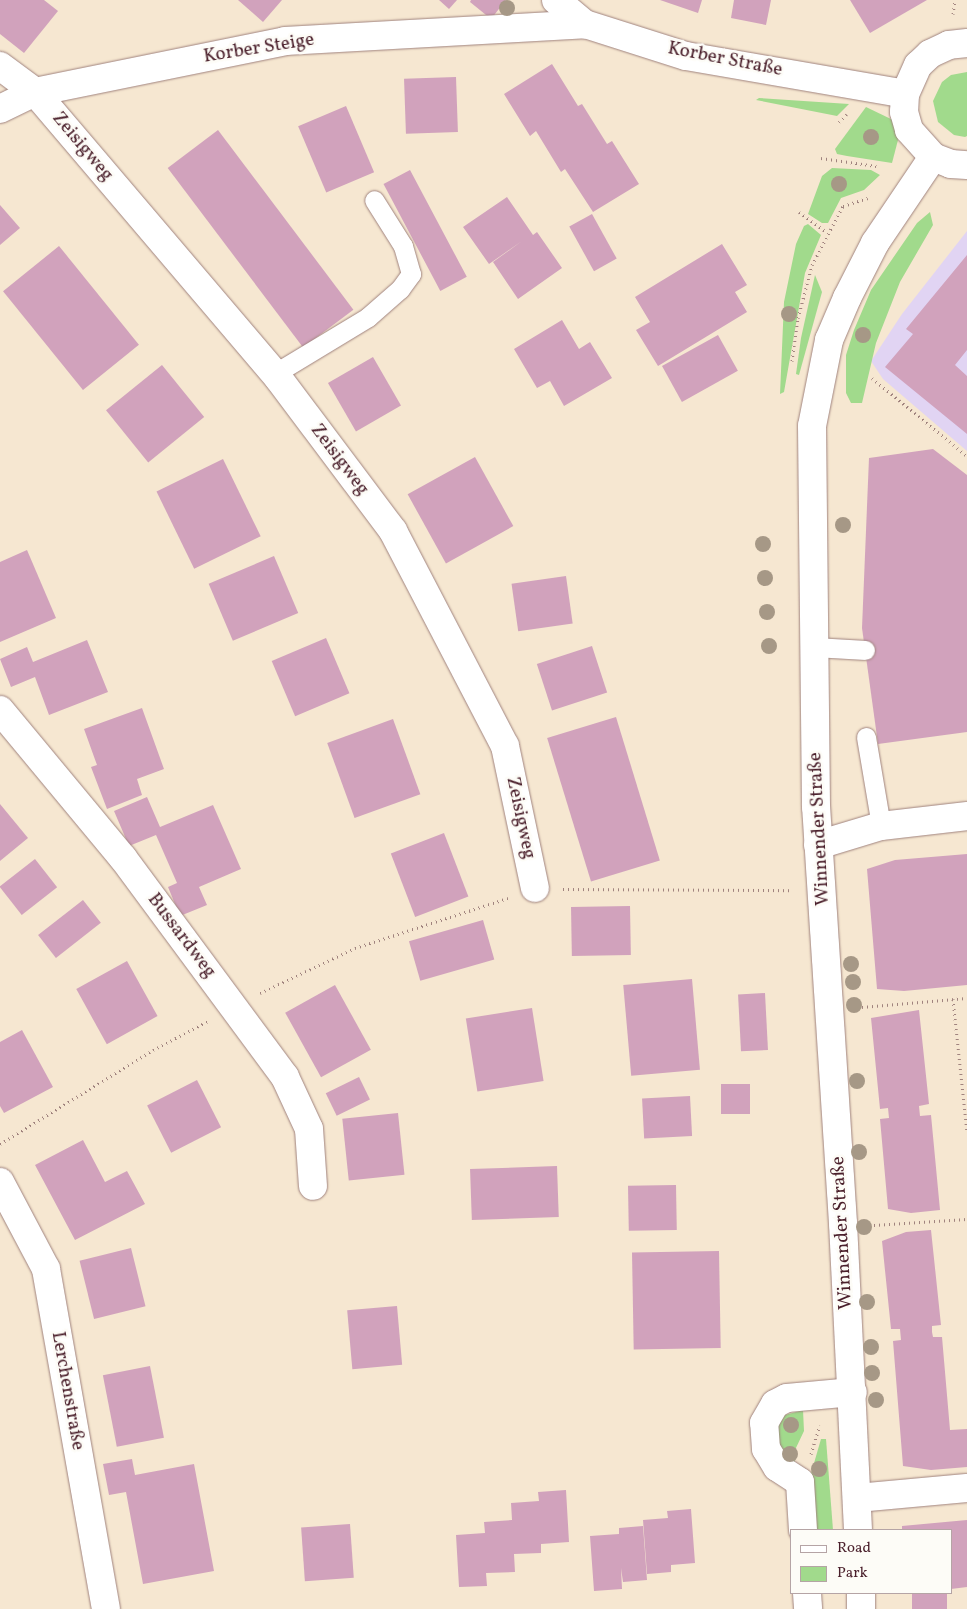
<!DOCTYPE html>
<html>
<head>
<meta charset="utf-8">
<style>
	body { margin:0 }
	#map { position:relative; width:967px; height:1609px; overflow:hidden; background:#f6e7d1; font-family:Vollkorn,serif }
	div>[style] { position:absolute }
	.built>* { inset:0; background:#e1d4f3 }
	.green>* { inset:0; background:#a1da8c }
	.building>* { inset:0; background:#d1a2bc; transform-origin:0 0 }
	.path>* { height:3px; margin-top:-1.5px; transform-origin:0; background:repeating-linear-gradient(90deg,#a0837e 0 1px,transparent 0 5px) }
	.roads { filter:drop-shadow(0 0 1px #a0837e) drop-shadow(0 0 1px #a0837e) }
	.service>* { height:19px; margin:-9.5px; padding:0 9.5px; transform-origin:9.5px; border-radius:9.5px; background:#fff }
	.minor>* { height:28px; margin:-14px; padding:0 14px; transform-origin:14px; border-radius:14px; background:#fff }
	.tertiary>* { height:28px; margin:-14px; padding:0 14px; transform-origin:14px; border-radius:14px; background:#fff }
	.trees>* { width:16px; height:16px; margin:-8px; border-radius:50%; background:#a69886 }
	span { translate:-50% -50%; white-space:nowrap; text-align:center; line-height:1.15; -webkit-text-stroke:5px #fdfcf7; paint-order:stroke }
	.street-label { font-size:19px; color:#4a1f2b }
	.legend { position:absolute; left:790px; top:1529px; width:162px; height:65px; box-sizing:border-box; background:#fdfcf7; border:1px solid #b5a4a5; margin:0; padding:6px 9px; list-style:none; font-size:15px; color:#4a1f2b }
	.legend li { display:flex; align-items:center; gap:10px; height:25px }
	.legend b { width:25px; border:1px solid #b5a4a5 }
</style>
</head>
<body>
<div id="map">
	<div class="built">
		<i style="clip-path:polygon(967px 231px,967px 451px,883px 379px,871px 361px,902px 314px)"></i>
	</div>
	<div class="green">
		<i style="clip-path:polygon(967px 72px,967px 136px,965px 137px,954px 135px,938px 122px,933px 101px,942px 82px,951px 75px)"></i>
		<i style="clip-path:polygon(759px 98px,849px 104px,837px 116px,756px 100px)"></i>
		<i style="clip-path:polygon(866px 107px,893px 120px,898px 140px,892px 163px,847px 156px,837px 154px,835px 149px)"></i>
		<i style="clip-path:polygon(832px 168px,871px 170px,880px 175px,864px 190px,841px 198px,828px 223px,822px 223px,808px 214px,822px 176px)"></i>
		<i style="clip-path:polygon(930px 212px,933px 225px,900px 282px,876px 343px,862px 403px,851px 403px,846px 393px,846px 355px,854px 330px,871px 290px,917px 223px)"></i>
		<i style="clip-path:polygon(808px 224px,821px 235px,805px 273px,784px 392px,780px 394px,784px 302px,796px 244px,804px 226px)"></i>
		<i style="clip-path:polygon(815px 275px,822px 292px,799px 375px,796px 374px,801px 338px)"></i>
		<i style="clip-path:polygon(803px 1410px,804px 1431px,795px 1450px,795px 1464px,778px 1456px,776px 1428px,785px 1415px)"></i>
		<i style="clip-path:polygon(821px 1439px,826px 1439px,833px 1530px,813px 1530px,810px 1477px)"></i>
	</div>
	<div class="building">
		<i style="clip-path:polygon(0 0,44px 0,58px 11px,24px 53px,0 34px)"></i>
		<i style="clip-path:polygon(238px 0,282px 0,263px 22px)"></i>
		<i style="clip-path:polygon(439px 0,457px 0,449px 9px)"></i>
		<i style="clip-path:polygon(471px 0,506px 0,491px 19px,470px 2px)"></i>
		<i style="clip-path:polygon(660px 0,702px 0,698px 13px)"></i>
		<i style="clip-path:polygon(734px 0,771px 0,766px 25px,731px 18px)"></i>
		<i style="clip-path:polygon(850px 0,927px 0,870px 33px)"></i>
		<i style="clip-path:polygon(552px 64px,578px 106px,582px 104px,607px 144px,612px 141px,639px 184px,593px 212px,565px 169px,561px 172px,536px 131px,530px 136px,504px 94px)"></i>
		<i style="left:456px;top:77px;width:55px;height:52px;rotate:88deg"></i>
		<i style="left:346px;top:106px;width:72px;height:52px;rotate:67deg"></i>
		<i style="left:218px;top:130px;width:225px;height:63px;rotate:53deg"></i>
		<i style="left:410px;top:170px;width:121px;height:30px;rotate:62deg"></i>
		<i style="clip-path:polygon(507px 197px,533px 235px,537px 232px,562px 268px,518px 299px,493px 262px,522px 241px,489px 264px,463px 227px)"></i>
		<i style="clip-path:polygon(0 205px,20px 228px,0 245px)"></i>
		<i style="left:592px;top:214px;width:51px;height:26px;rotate:61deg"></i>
		<i style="clip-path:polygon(722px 244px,747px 285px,735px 292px,747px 312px,658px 366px,636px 330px,650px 322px,635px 297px)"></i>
		<i style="left:59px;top:246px;width:127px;height:72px;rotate:51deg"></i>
		<i style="clip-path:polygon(967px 255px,967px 350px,955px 365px,967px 376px,967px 434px,885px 367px,913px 334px,906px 329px)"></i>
		<i style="clip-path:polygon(562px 320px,579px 349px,590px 342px,612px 378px,564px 406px,550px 381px,537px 388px,514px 349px)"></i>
		<i style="left:718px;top:335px;width:41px;height:64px;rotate:61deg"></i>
		<i style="left:373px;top:357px;width:56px;height:52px;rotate:60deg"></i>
		<i style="left:162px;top:365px;width:67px;height:72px;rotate:51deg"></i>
		<i style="clip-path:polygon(933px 449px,967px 475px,967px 732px,878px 744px,862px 628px,869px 458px)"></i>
		<i style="left:475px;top:457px;width:79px;height:77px;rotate:61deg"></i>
		<i style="left:223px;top:459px;width:86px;height:74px;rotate:64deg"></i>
		<i style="clip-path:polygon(27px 550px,56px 618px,0 642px,0 562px)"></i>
		<i style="left:274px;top:556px;width:62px;height:71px;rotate:67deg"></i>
		<i style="left:566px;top:576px;width:48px;height:55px;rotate:82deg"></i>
		<i style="left:326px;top:638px;width:60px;height:59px;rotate:67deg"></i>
		<i style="clip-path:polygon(87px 640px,108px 692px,49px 715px,35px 677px,11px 687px,0 659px,27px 647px,33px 662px)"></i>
		<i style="left:592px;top:646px;width:49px;height:58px;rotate:72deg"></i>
		<i style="clip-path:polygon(142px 708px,164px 769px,137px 779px,142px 795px,107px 809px,91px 767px,97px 765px,84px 729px)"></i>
		<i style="left:616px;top:717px;width:150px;height:72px;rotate:73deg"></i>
		<i style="left:393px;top:719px;width:80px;height:70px;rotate:70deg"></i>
		<i style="clip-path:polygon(147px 797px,160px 827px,213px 805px,241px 869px,199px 887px,207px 905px,180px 916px,168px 887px,177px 883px,156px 835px,129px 846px,114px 811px)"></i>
		<i style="clip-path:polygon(0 804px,28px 838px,0 861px)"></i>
		<i style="left:444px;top:833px;width:68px;height:57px;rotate:69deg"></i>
		<i style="clip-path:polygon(967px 854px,967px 985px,904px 991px,877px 989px,867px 869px,895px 860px)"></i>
		<i style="left:35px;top:859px;width:36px;height:45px;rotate:52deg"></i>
		<i style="left:83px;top:900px;width:29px;height:57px;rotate:52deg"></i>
		<i style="left:630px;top:906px;width:49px;height:59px;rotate:89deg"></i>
		<i style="left:483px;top:920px;width:41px;height:77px;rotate:74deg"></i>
		<i style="left:127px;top:961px;width:63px;height:58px;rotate:61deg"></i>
		<i style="left:692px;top:979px;width:91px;height:69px;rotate:85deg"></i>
		<i style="left:335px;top:985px;width:74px;height:57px;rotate:61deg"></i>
		<i style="left:765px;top:993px;width:57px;height:27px;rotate:87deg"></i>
		<i style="left:532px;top:1008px;width:74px;height:67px;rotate:81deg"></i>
		<i style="clip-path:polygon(919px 1010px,929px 1104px,919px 1106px,920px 1116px,931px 1115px,940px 1210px,911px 1213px,888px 1209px,880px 1119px,889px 1118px,888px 1108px,880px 1109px,871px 1018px)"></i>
		<i style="clip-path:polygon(22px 1030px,53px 1087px,4px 1113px,0 1106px,0 1042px)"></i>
		<i style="left:359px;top:1077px;width:25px;height:37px;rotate:64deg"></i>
		<i style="left:197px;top:1080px;width:53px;height:56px;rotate:63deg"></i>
		<i style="left:750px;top:1084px;width:30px;height:29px;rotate:90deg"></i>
		<i style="left:690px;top:1096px;width:40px;height:48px;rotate:87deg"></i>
		<i style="left:398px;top:1113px;width:62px;height:56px;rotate:84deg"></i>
		<i style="clip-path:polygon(83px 1140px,105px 1182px,127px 1171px,145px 1204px,75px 1240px,35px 1165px)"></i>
		<i style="left:557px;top:1166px;width:51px;height:87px;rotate:88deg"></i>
		<i style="left:676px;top:1185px;width:45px;height:48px;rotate:89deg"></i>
		<i style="clip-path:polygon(931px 1230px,941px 1325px,932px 1326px,932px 1332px,933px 1337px,942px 1337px,950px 1430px,967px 1429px,967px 1467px,931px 1470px,903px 1466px,893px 1341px,901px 1340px,900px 1329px,891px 1329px,882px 1241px,906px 1232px)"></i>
		<i style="left:131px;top:1248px;width:60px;height:53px;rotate:76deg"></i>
		<i style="left:719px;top:1251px;width:97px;height:87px;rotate:89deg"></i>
		<i style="left:397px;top:1306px;width:59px;height:50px;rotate:85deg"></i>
		<i style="left:150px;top:1366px;width:73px;height:48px;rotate:79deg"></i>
		<i style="clip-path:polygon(132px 1459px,135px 1475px,194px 1464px,214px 1571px,143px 1584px,126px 1492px,109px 1495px,103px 1464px)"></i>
		<i style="clip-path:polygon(566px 1490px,569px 1542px,541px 1544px,541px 1553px,514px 1554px,515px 1572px,486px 1573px,487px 1586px,459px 1587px,456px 1535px,485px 1533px,484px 1522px,512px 1520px,511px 1503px,539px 1501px,538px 1492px)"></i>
		<i style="clip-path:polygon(691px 1509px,695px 1563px,671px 1565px,671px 1572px,647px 1574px,643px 1520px,668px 1518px,667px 1511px)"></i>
		<i style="clip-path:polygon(967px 1520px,967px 1587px,951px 1589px,951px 1530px,902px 1530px,902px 1526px)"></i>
		<i style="left:350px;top:1524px;width:54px;height:49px;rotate:86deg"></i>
		<i style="clip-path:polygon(643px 1526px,647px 1580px,623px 1582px,621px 1568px,622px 1589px,594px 1591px,590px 1536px,619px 1534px,619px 1528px)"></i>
		<i style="left:912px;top:1593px;width:35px;height:16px"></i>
	</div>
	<div class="path">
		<i style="left:953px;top:14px;width:14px;rotate:-82deg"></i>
		<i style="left:839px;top:122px;width:11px;rotate:-45deg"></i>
		<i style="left:821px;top:158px;width:56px;rotate:8.3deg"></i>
		<i style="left:799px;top:212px;width:34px;rotate:36deg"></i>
		<i style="left:792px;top:361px;width:43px;rotate:-82.1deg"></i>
		<i style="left:798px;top:318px;width:55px;rotate:-75.2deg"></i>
		<i style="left:812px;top:265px;width:67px;rotate:-62.3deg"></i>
		<i style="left:843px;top:206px;width:26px;rotate:-18deg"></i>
		<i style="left:872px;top:378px;width:123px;rotate:39.4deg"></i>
		<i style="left:563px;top:889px;width:228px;rotate:0.3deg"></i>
		<i style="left:260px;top:993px;width:105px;rotate:-25.3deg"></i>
		<i style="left:355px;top:948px;width:161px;rotate:-18.1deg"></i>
		<i style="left:953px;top:999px;width:135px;rotate:84deg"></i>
		<i style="left:862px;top:1007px;width:105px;rotate:-4.9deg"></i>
		<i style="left:0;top:1144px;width:180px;rotate:-31.6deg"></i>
		<i style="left:153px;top:1050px;width:62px;rotate:-27.8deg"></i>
		<i style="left:874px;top:1225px;width:93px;rotate:-3.7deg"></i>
		<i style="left:811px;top:1454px;width:30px;rotate:-73deg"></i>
	</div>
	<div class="roads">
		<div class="service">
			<i style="left:274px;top:374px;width:110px;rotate:-31.2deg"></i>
			<i style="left:368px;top:317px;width:43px;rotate:-41.2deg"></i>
			<i style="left:400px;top:289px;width:19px;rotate:-54deg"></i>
			<i style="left:411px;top:274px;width:29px;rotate:-106deg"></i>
			<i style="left:403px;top:246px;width:54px;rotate:-122.2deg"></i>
			<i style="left:815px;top:647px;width:50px;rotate:3.4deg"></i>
			<i style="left:866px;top:737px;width:90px;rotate:80.4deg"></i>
		</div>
		<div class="minor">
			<i style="left:0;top:66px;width:44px;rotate:36.6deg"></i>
			<i style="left:35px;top:92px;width:377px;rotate:49.6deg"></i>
			<i style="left:279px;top:379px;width:190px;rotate:53.1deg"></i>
			<i style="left:393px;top:531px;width:242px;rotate:62.5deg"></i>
			<i style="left:505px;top:746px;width:145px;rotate:78.1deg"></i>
			<i style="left:0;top:109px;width:39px;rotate:-26deg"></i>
			<i style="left:35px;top:92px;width:255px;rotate:-11.5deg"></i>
			<i style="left:285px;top:41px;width:300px;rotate:-3.2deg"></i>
			<i style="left:0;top:710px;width:192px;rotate:50.3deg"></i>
			<i style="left:123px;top:858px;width:272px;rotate:53.5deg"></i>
			<i style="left:285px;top:1077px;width:57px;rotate:65.2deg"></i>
			<i style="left:309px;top:1129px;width:57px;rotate:86deg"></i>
			<i style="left:818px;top:845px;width:66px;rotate:-16.8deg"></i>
			<i style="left:881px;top:826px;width:87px;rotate:-6.6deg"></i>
			<i style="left:0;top:1182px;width:98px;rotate:62.1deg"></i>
			<i style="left:46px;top:1269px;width:345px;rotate:80deg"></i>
			<i style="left:857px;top:1498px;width:110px;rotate:-5.2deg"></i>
			<i style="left:803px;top:1530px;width:48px;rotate:-93.6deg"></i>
			<i style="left:800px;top:1482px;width:27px;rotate:-147deg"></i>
			<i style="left:777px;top:1467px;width:21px;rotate:-121deg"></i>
			<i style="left:766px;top:1449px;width:26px;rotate:-94deg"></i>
			<i style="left:764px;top:1423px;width:22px;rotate:-60deg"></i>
			<i style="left:775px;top:1404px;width:13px;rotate:-27deg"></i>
			<i style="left:787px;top:1398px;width:66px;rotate:-5.2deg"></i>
			<i style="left:807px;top:1593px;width:16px;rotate:86deg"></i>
		</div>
		<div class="tertiary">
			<i style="left:556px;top:0;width:38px;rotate:40deg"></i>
			<i style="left:585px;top:24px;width:106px;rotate:17.6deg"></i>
			<i style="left:686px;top:56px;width:222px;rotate:9.8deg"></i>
			<i style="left:967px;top:43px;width:18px;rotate:174deg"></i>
			<i style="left:949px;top:45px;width:21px;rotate:155deg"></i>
			<i style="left:930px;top:54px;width:16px;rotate:137deg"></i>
			<i style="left:918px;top:65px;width:32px;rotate:114deg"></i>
			<i style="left:905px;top:94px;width:18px;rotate:93deg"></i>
			<i style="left:904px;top:112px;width:19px;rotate:74deg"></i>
			<i style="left:909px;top:130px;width:36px;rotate:48deg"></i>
			<i style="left:933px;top:157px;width:19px;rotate:21deg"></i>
			<i style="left:951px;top:164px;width:16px;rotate:4deg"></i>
			<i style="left:858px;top:1530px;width:307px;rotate:-92.8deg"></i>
			<i style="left:843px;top:1223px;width:417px;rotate:-93.7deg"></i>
			<i style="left:816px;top:807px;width:381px;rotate:-90.6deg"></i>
			<i style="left:812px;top:426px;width:88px;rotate:-78.8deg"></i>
			<i style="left:829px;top:340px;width:46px;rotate:-66.8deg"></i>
			<i style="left:847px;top:298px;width:62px;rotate:-63deg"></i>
			<i style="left:875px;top:243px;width:104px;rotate:-56deg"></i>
			<i style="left:861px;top:1593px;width:16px;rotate:90deg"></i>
		</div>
	</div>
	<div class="trees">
		<i style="left:507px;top:8px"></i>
		<i style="left:871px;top:137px"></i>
		<i style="left:839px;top:184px"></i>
		<i style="left:789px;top:314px"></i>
		<i style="left:863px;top:335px"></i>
		<i style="left:843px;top:525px"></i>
		<i style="left:763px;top:544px"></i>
		<i style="left:765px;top:578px"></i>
		<i style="left:767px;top:612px"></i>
		<i style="left:769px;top:646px"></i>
		<i style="left:851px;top:964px"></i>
		<i style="left:853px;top:982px"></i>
		<i style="left:854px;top:1005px"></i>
		<i style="left:857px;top:1081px"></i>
		<i style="left:859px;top:1152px"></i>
		<i style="left:864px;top:1227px"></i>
		<i style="left:867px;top:1302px"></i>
		<i style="left:871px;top:1347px"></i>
		<i style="left:872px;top:1373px"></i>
		<i style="left:876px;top:1400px"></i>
		<i style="left:791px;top:1425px"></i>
		<i style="left:790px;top:1454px"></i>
		<i style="left:819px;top:1469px"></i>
	</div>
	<div class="street-label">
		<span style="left:259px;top:49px;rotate:-9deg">Korber Steige</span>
		<span style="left:725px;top:60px;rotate:11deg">Korber Straße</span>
		<span style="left:82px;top:147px;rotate:50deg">Zeisigweg</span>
		<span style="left:339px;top:460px;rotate:53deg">Zeisigweg</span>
		<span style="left:520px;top:818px;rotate:78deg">Zeisigweg</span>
		<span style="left:820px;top:829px;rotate:-93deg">Winnender Straße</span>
		<span style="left:181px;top:936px;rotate:53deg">Bussardweg</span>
		<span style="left:843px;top:1233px;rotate:-93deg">Winnender Straße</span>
		<span style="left:67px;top:1391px;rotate:80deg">Lerchenstraße</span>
	</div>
	<ul class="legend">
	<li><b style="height:6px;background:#fff"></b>Road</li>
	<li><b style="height:14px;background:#a1da8c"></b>Park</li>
	</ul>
</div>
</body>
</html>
